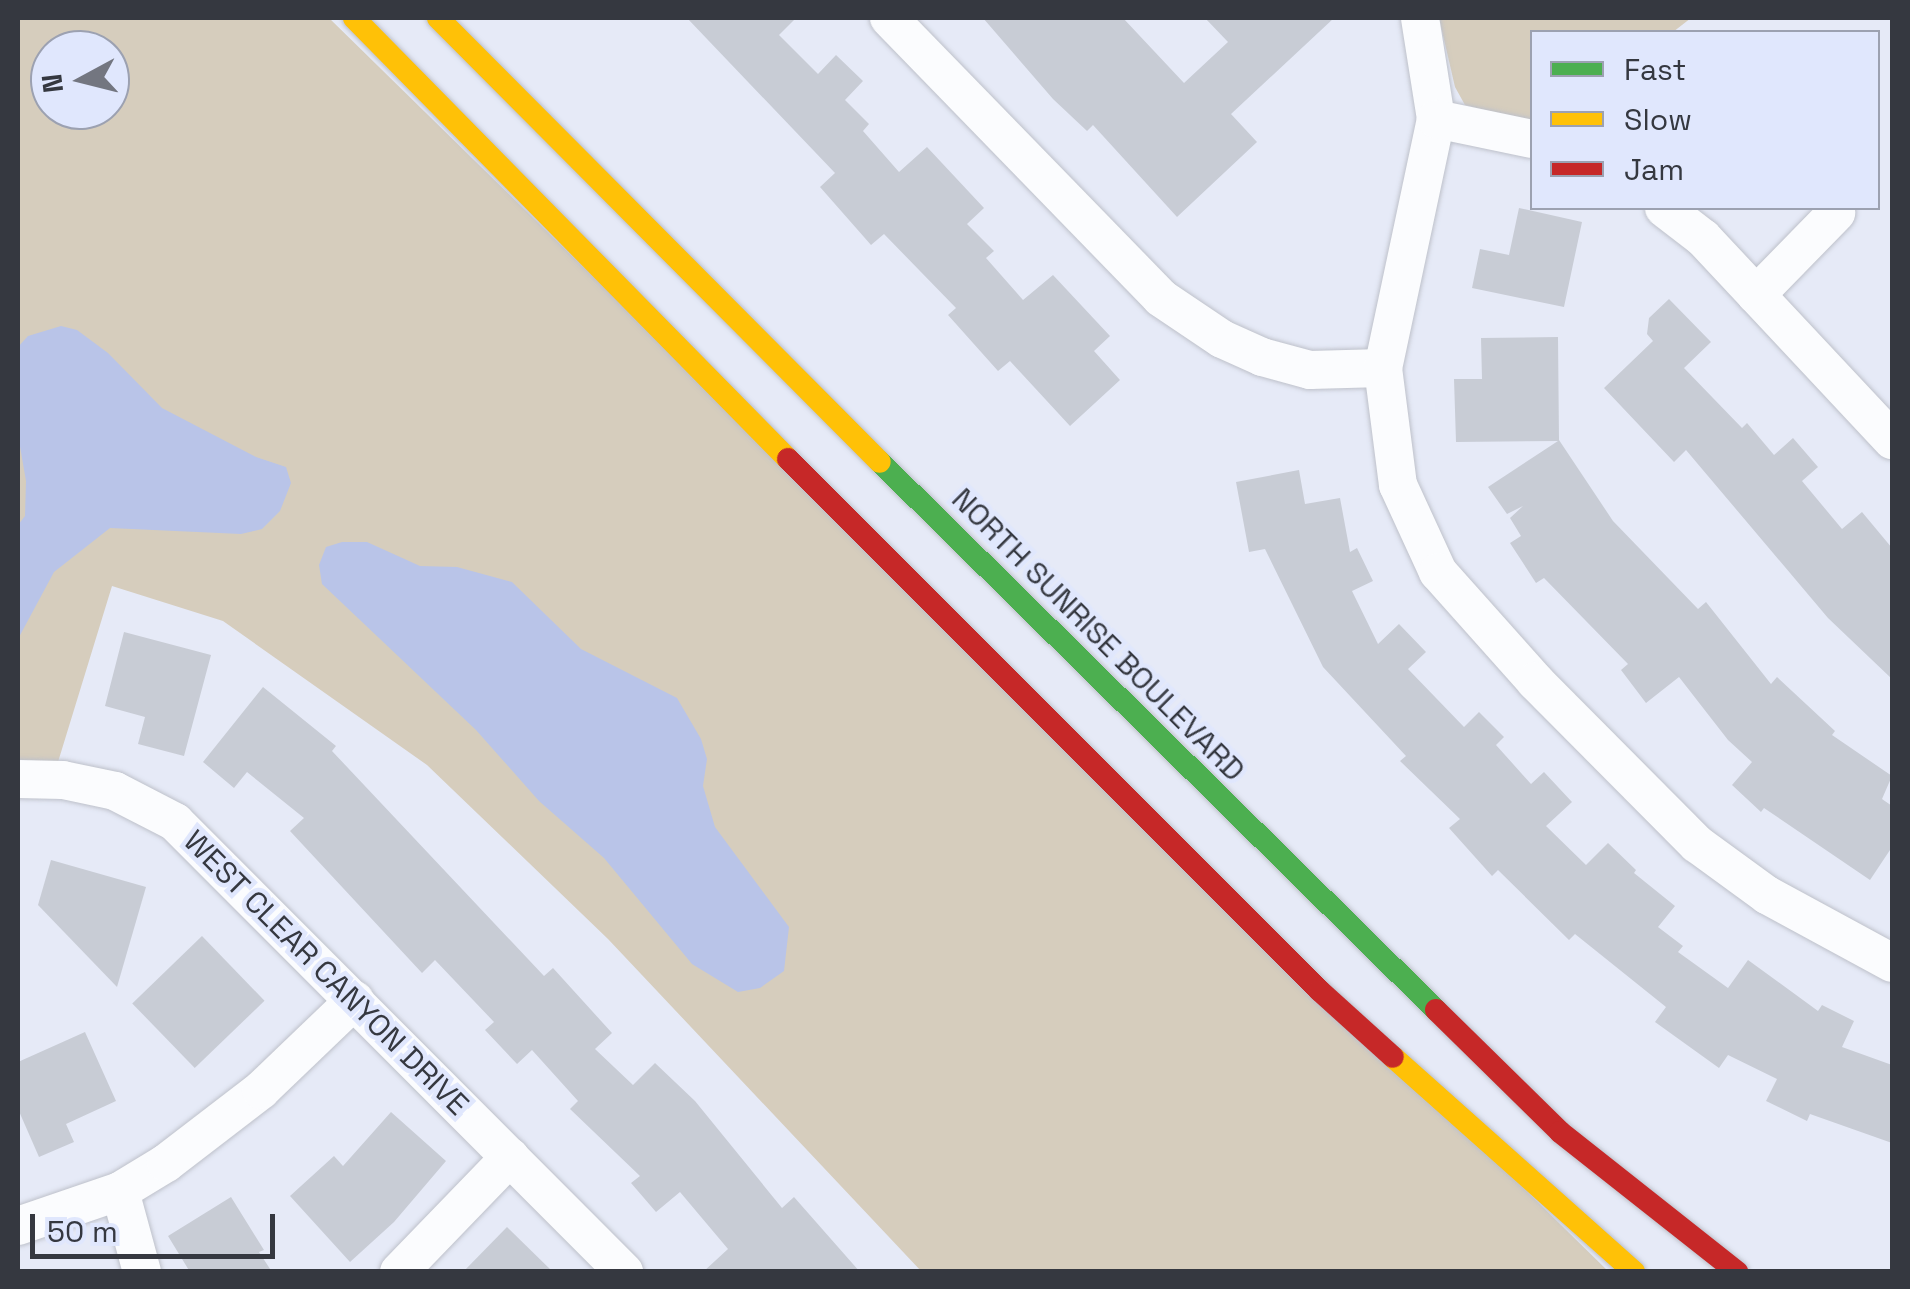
<!DOCTYPE html>
<html>
<head>
<meta charset="utf-8">
<style>
	body { margin:0 }
	#map { position:relative; width:1910px; height:1289px; overflow:hidden; background:#e6eaf7; font-family:"Space Grotesk",sans-serif }
	div>[style] { position:absolute }
	.green>* { inset:0; background:#d6cdbd }
	.water>* { inset:0; background:#b9c4e8 }
	.building>* { inset:0; background:#c8ccd5; transform-origin:0 0 }
	.roads { filter:drop-shadow(0 0 2px #bec1ca) drop-shadow(0 0 2px #bec1ca) }
	.street>* { height:38px; margin:-19px; padding:0 19px; transform-origin:19px; border-radius:19px; background:#fbfcfe }
	.fast>* { height:22px; margin:-11px; padding:0 11px; transform-origin:11px; border-radius:11px; background:#4caf50 }
	.slow>* { height:22px; margin:-11px; padding:0 11px; transform-origin:11px; border-radius:11px; background:#ffc107 }
	.jam>* { height:22px; margin:-11px; padding:0 11px; transform-origin:11px; border-radius:11px; background:#c62828 }
	span { translate:-50% -50%; white-space:nowrap; text-align:center; line-height:1.15; -webkit-text-stroke:9px #e0e7fd; paint-order:stroke }
	.street-label { font-size:30px; color:#353840 }
	.frame { position:absolute; inset:0; border:20px solid #353840; pointer-events:none }
	.legend { position:absolute; left:1530px; top:30px; width:350px; height:180px; box-sizing:border-box; background:#e0e7fd; border:2px solid #9ca1b1; margin:0; padding:12px 18px; list-style:none; font-size:30px; color:#353840 }
	.legend li { display:flex; align-items:center; gap:20px; height:50px }
	.legend b { width:50px; border:2px solid #9ca1b1 }
	.north { position:absolute; left:30px; top:30px; width:100px; height:100px; box-sizing:border-box; background:#e0e7fd; border:2px solid #9ca1b1; border-radius:50%; rotate:263deg; font-size:28px; font-weight:700; line-height:40px; text-align:center; color:#353840 }
	.north::after { content:''; display:block; margin:auto; width:35px; height:45px; background:#737680; clip-path:polygon(50% 0,100% 100%,50% 72%,0 100%) }
	.scale { position:absolute; left:30px; top:1214px; width:245px; height:45px; box-sizing:border-box; border:5px solid #353840; border-top:0; padding-left:12px; font-size:30px; line-height:35px; white-space:nowrap; color:#353840; -webkit-text-stroke:8px #e0e7fd; paint-order:stroke }
</style>
</head>
<body>
<div id="map">
	<div class="green">
		<i style="clip-path:polygon(evenodd,18px 18px,329px 18px,1608px 1271px,921px 1271px,608px 939px,427px 765px,223px 621px,112px 586px,58px 762px,18px 760px,18px 18px,50px 50px,110px 50px,110px 110px,50px 110px,50px 50px)"></i>
		<i style="clip-path:polygon(1439px 18px,1691px 18px,1673px 32px,1532px 32px,1532px 122px,1465px 105px,1455px 87px)"></i>
	</div>
	<div class="water">
		<i style="clip-path:polygon(61px 326px,77px 330px,108px 353px,162px 408px,256px 457px,286px 467px,291px 483px,280px 511px,262px 529px,241px 534px,110px 528px,54px 572px,18px 639px,18px 525px,25px 516px,26px 481px,18px 435px,18px 347px,28px 336px)"></i>
		<i style="clip-path:polygon(342px 542px,367px 542px,420px 566px,457px 567px,512px 582px,581px 649px,677px 698px,701px 739px,707px 759px,703px 786px,715px 827px,789px 927px,784px 971px,760px 988px,738px 992px,692px 964px,604px 858px,539px 801px,476px 730px,322px 584px,319px 565px,326px 547px)"></i>
	</div>
	<div class="building">
		<i style="clip-path:polygon(687px 18px,796px 18px,779px 35px,818px 74px,836px 55px,863px 81px,845px 100px,869px 124px,863px 131px,899px 172px,927px 147px,984px 208px,967px 224px,994px 251px,986px 258px,1023px 300px,1053px 275px,1110px 336px,1094px 351px,1120px 380px,1070px 426px,1010px 361px,998px 371px,948px 315px,956px 308px,884px 234px,871px 245px,820px 187px,835px 173px)"></i>
		<i style="clip-path:polygon(983px 18px,1123px 18px,1184px 83px,1228px 42px,1205px 18px,1334px 18px,1231px 114px,1257px 142px,1177px 217px,1093px 125px,1087px 131px,1053px 99px)"></i>
		<i style="clip-path:polygon(1519px 208px,1582px 222px,1564px 307px,1472px 288px,1480px 249px,1509px 255px)"></i>
		<i style="clip-path:polygon(1669px 299px,1711px 342px,1684px 368px,1742px 428px,1747px 423px,1774px 455px,1793px 438px,1818px 467px,1802px 481px,1842px 529px,1862px 512px,1892px 548px,1892px 679px,1828px 618px,1686px 450px,1674px 462px,1604px 388px,1653px 341px,1647px 334px,1649px 318px)"></i>
		<i style="clip-path:polygon(1558px 337px,1559px 440px,1613px 521px,1698px 609px,1706px 602px,1771px 684px,1777px 677px,1835px 731px,1832px 735px,1892px 776px,1882px 799px,1892px 806px,1892px 847px,1870px 880px,1764px 808px,1761px 812px,1732px 785px,1752px 762px,1728px 740px,1679px 677px,1646px 703px,1621px 670px,1628px 664px,1544px 578px,1536px 583px,1510px 543px,1521px 536px,1510px 518px,1523px 506px,1507px 514px,1488px 487px,1558px 441px,1456px 442px,1454px 379px,1482px 379px,1481px 338px)"></i>
		<i style="clip-path:polygon(1299px 470px,1305px 504px,1340px 498px,1350px 552px,1357px 548px,1373px 581px,1352px 591px,1378px 644px,1399px 624px,1426px 652px,1408px 669px,1464px 727px,1479px 712px,1504px 737px,1496px 745px,1531px 784px,1544px 772px,1572px 802px,1546px 826px,1586px 865px,1608px 843px,1636px 870px,1634px 873px,1675px 906px,1658px 927px,1683px 946px,1678px 952px,1728px 988px,1748px 960px,1818px 1011px,1822px 1005px,1854px 1021px,1842px 1047px,1892px 1065px,1892px 1143px,1810px 1114px,1807px 1121px,1766px 1101px,1777px 1079px,1728px 1055px,1719px 1068px,1655px 1022px,1666px 1007px,1575px 934px,1569px 940px,1498px 870px,1492px 876px,1449px 828px,1460px 819px,1400px 761px,1406px 756px,1323px 667px,1265px 549px,1249px 552px,1236px 482px)"></i>
		<i style="clip-path:polygon(124px 632px,211px 655px,184px 756px,138px 744px,145px 717px,105px 706px)"></i>
		<i style="clip-path:polygon(263px 687px,336px 746px,332px 751px,544px 976px,553px 968px,612px 1033px,595px 1049px,633px 1085px,655px 1063px,695px 1101px,782px 1208px,794px 1197px,860px 1272px,703px 1272px,728px 1249px,680px 1192px,656px 1212px,631px 1183px,640px 1176px,570px 1109px,578px 1101px,532px 1050px,517px 1064px,485px 1030px,494px 1022px,435px 960px,422px 973px,290px 831px,304px 818px,247px 772px,234px 788px,203px 762px)"></i>
		<i style="clip-path:polygon(51px 860px,146px 887px,117px 987px,38px 905px)"></i>
		<i style="left:202px;top:936px;width:90px;height:97px;rotate:46deg"></i>
		<i style="clip-path:polygon(85px 1032px,116px 1101px,66px 1124px,74px 1142px,39px 1157px,18px 1109px,18px 1062px)"></i>
		<i style="clip-path:polygon(391px 1112px,446px 1161px,394px 1222px,350px 1262px,290px 1196px,334px 1156px,343px 1166px)"></i>
		<i style="clip-path:polygon(231px 1197px,264px 1250px,259px 1252px,272px 1272px,190px 1272px,168px 1236px)"></i>
		<i style="clip-path:polygon(507px 1227px,553px 1272px,463px 1272px)"></i>
	</div>
	<div class="roads">
		<div class="street">
			<i style="left:889px;top:18px;width:390px;rotate:45.8deg"></i>
			<i style="left:1161px;top:298px;width:73px;rotate:33.9deg"></i>
			<i style="left:1222px;top:339px;width:44px;rotate:24.2deg"></i>
			<i style="left:1262px;top:357px;width:50px;rotate:15.2deg"></i>
			<i style="left:1310px;top:370px;width:73px;rotate:-1.6deg"></i>
			<i style="left:1420px;top:18px;width:102px;rotate:81deg"></i>
			<i style="left:1436px;top:119px;width:255px;rotate:102deg"></i>
			<i style="left:1383px;top:368px;width:118px;rotate:82.7deg"></i>
			<i style="left:1398px;top:485px;width:96px;rotate:65.3deg"></i>
			<i style="left:1438px;top:572px;width:146px;rotate:48.3deg"></i>
			<i style="left:1535px;top:681px;width:230px;rotate:45.2deg"></i>
			<i style="left:1697px;top:844px;width:87px;rotate:36.1deg"></i>
			<i style="left:1767px;top:895px;width:142px;rotate:28.5deg"></i>
			<i style="left:1436px;top:119px;width:98px;rotate:11.8deg"></i>
			<i style="left:1664px;top:208px;width:49px;rotate:37.6deg"></i>
			<i style="left:1703px;top:238px;width:277px;rotate:46.9deg"></i>
			<i style="left:1756px;top:295px;width:115px;rotate:-45.7deg"></i>
			<i style="left:18px;top:779px;width:45px;rotate:1.3deg"></i>
			<i style="left:63px;top:780px;width:53px;rotate:11.9deg"></i>
			<i style="left:115px;top:791px;width:68px;rotate:27.3deg"></i>
			<i style="left:175px;top:822px;width:636px;rotate:45.06deg"></i>
			<i style="left:120px;top:1191px;width:84px;rotate:74.8deg"></i>
			<i style="left:18px;top:1226px;width:108px;rotate:-18.9deg"></i>
			<i style="left:120px;top:1191px;width:54px;rotate:-31.3deg"></i>
			<i style="left:166px;top:1163px;width:120px;rotate:-37.5deg"></i>
			<i style="left:261px;top:1090px;width:130px;rotate:-43.8deg"></i>
			<i style="left:399px;top:1272px;width:160px;rotate:-46deg"></i>
		</div>
		<div class="fast">
			<i style="left:880px;top:462px;width:781px;rotate:44.58deg"></i>
		</div>
		<div class="slow">
			<i style="left:354px;top:18px;width:619px;rotate:45.46deg"></i>
			<i style="left:438px;top:18px;width:626px;rotate:45.13deg"></i>
			<i style="left:1393px;top:1057px;width:323px;rotate:41.7deg"></i>
		</div>
		<div class="jam">
			<i style="left:788px;top:459px;width:752px;rotate:45deg"></i>
			<i style="left:1320px;top:991px;width:98px;rotate:42.1deg"></i>
			<i style="left:1436px;top:1010px;width:174px;rotate:44.5deg"></i>
			<i style="left:1560px;top:1132px;width:226px;rotate:38.3deg"></i>
		</div>
	</div>
	<div class="street-label">
		<span style="left:1098px;top:635px;rotate:45deg">NORTH SUNRISE BOULEVARD</span>
		<span style="left:326px;top:973px;rotate:45deg">WEST CLEAR CANYON DRIVE</span>
	</div>
	<div class="frame"></div>
	<ul class="legend">
	<li><b style="height:12px;background:#4caf50"></b>Fast</li>
	<li><b style="height:12px;background:#ffc107"></b>Slow</li>
	<li><b style="height:12px;background:#c62828"></b>Jam</li>
	</ul>
	<div class="north">N</div>
	<div class="scale">50 m</div>
</div>
</body>
</html>
